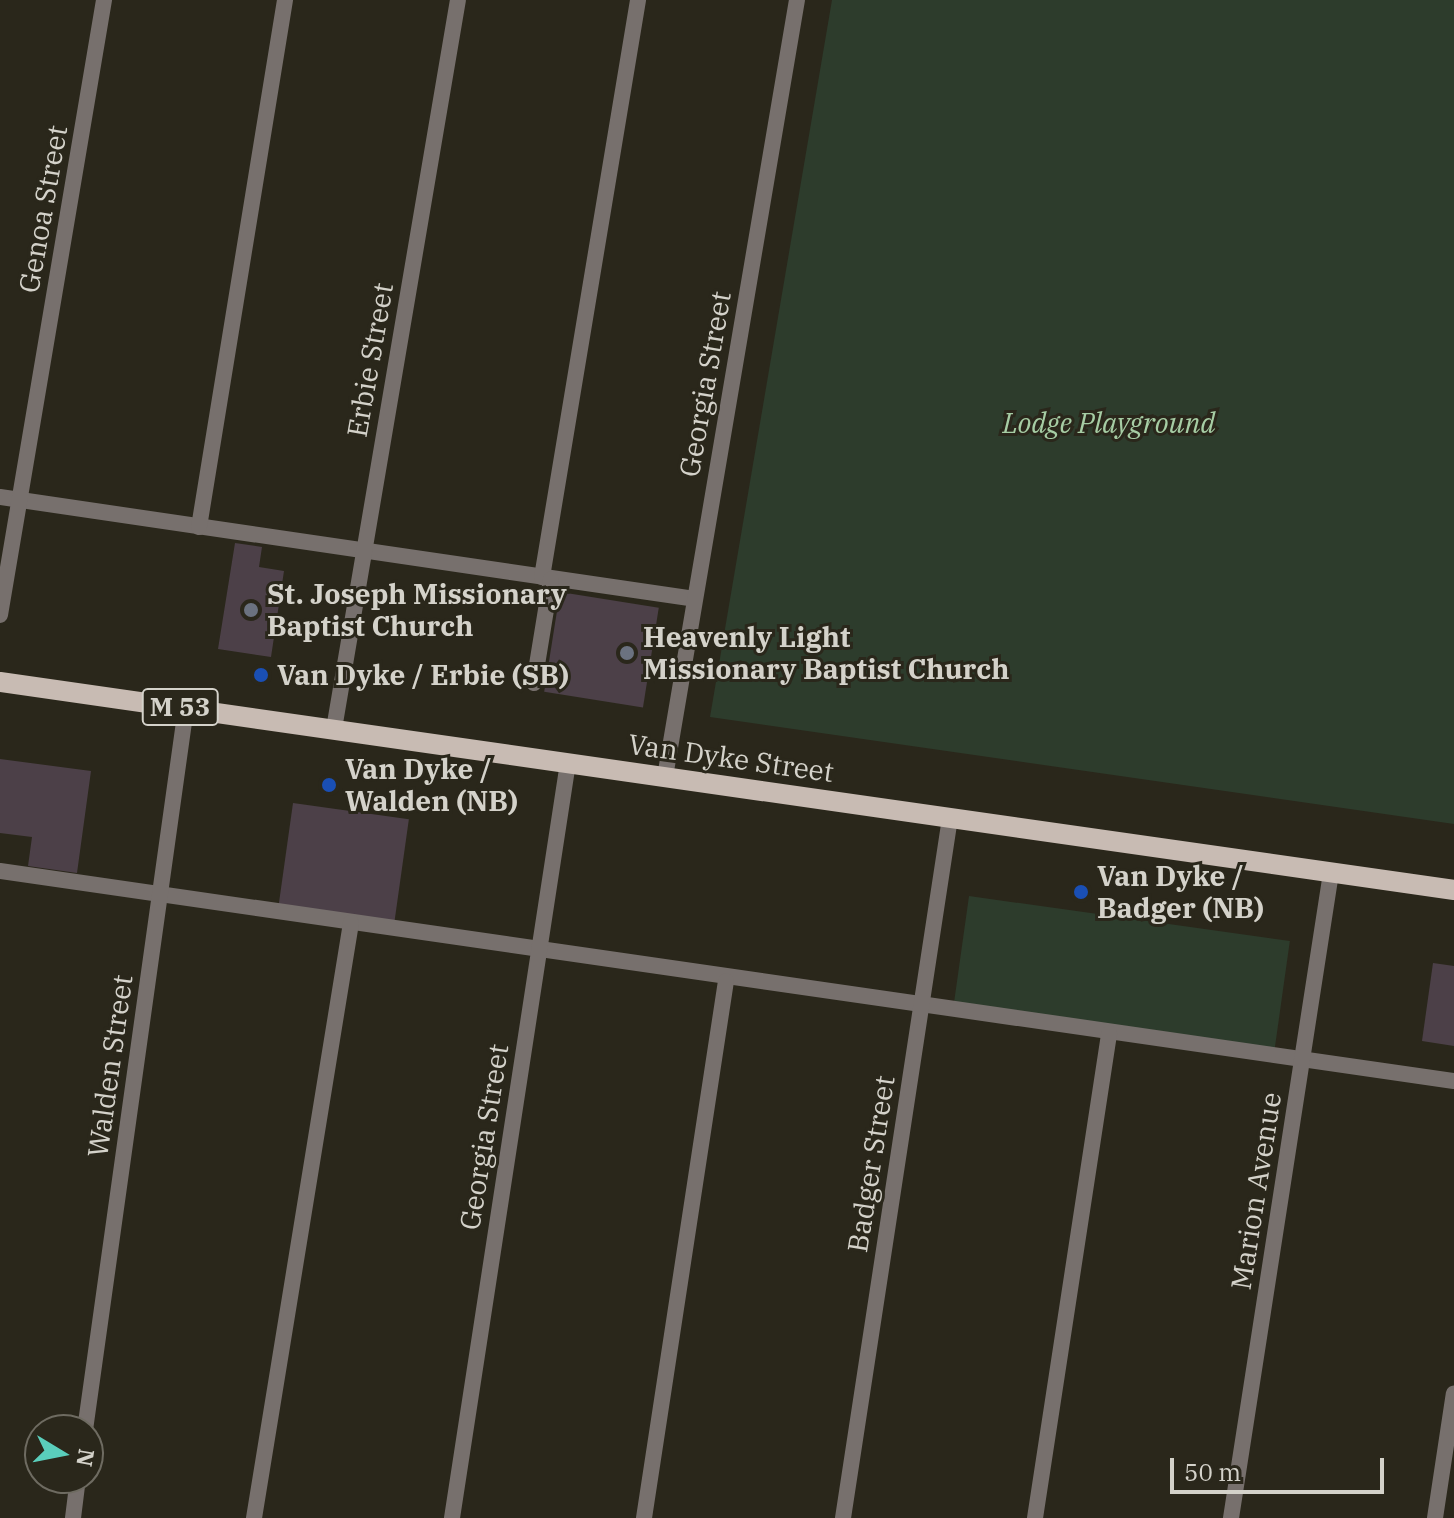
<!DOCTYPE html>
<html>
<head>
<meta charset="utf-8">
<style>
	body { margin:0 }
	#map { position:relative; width:1454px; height:1518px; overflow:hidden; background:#2a271b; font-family:"IBM Plex Serif",serif }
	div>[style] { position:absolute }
	.green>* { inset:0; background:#2d3c2c; transform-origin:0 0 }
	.building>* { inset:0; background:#4c4048; transform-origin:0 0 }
	.lane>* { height:16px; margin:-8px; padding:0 8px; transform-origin:8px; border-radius:8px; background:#77706d }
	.street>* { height:16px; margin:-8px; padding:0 8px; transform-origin:8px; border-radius:8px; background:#77706d }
	.primary>* { height:20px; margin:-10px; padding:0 10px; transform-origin:10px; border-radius:10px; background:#c8bbb3 }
	.dots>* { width:22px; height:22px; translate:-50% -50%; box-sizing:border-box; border:4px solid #2a271b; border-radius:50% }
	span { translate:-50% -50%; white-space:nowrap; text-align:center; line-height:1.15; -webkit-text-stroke:6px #2a271b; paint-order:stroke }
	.shield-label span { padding:2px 6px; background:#2a271b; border:2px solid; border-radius:6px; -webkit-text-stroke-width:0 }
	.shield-label { font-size:26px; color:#d4d2ca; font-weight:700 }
	.street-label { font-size:28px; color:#d4d2ca }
	.park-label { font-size:28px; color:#a6cda4; font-style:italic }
	.poi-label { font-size:28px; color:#d4d2ca; font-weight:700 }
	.left { translate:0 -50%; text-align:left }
	.north { position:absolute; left:24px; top:1414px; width:80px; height:80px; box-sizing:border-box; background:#2a271b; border:2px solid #6e6b61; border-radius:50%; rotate:100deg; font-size:22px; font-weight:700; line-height:32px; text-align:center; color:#d4d2ca }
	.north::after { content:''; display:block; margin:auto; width:28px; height:36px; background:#5acebc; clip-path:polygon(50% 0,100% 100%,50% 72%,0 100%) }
	.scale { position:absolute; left:1170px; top:1458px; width:214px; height:36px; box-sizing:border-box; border:4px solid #d4d2ca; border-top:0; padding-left:10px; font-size:24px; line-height:28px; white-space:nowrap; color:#d4d2ca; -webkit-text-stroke:6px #2a271b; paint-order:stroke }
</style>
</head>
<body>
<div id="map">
	<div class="green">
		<i style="clip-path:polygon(832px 0,1454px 0,1454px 824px,710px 717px)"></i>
		<i style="left:969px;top:896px;width:324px;height:108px;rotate:8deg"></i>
	</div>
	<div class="building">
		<i style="clip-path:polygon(235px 543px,262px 547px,259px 567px,284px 571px,271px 657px,218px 649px)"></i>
		<i style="left:560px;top:592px;width:100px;height:101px;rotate:9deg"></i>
		<i style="clip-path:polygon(0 759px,91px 771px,77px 873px,28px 866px,32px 837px,0 833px)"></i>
		<i style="left:293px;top:803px;width:117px;height:103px;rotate:8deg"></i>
		<i style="clip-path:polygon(1433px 963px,1454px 966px,1454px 1046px,1422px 1041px)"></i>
	</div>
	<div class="lane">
		<i style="left:0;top:497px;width:702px;rotate:8.35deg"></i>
		<i style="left:199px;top:527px;width:534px;rotate:-80.73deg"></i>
		<i style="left:542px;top:577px;width:585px;rotate:-80.55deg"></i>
		<i style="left:534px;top:683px;width:105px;rotate:-80.7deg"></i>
		<i style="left:0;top:871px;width:1469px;rotate:8.22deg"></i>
		<i style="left:254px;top:1518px;width:603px;rotate:-80.74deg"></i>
		<i style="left:644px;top:1518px;width:543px;rotate:-81.32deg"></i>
		<i style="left:1035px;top:1518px;width:490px;rotate:-81.3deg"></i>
		<i style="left:1435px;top:1518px;width:126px;rotate:-81.4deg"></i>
	</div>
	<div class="street">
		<i style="left:0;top:615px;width:624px;rotate:-80.4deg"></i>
		<i style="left:334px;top:729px;width:739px;rotate:-80.35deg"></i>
		<i style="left:665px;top:777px;width:788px;rotate:-80.36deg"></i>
		<i style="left:85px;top:1430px;width:729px;rotate:-82.04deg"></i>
		<i style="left:73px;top:1518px;width:40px;rotate:-82.9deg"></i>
		<i style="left:452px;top:1518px;width:764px;rotate:-81.27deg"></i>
		<i style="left:843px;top:1518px;width:708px;rotate:-81.31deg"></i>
		<i style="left:1231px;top:1518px;width:653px;rotate:-81.19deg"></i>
	</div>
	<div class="primary">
		<i style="left:0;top:682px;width:1469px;rotate:8.14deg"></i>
	</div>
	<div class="dots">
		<i style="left:251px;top:610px;background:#6b7280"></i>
		<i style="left:627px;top:653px;background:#6b7280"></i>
		<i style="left:261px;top:675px;background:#1a4fb4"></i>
		<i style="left:329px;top:785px;background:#1a4fb4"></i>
		<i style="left:1081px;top:892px;background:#1a4fb4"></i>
	</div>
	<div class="shield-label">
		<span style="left:180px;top:707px">M 53</span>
	</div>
	<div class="street-label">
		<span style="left:43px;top:209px;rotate:-80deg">Genoa Street</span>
		<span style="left:370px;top:360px;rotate:-80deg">Erbie Street</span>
		<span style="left:705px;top:384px;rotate:-80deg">Georgia Street</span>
		<span style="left:731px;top:758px;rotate:8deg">Van Dyke Street</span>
		<span style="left:110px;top:1066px;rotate:-82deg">Walden Street</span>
		<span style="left:484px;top:1137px;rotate:-81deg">Georgia Street</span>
		<span style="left:871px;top:1164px;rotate:-81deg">Badger Street</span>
		<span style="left:1256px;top:1191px;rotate:-81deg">Marion Avenue</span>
	</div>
	<div class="park-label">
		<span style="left:1109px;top:423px">Lodge Playground</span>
	</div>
	<div class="poi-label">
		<span class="left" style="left:267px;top:610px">St. Joseph Missionary<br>Baptist Church</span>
		<span class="left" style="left:643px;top:653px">Heavenly Light<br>Missionary Baptist Church</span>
		<span class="left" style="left:277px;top:675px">Van Dyke / Erbie (SB)</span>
		<span class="left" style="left:345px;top:785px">Van Dyke /<br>Walden (NB)</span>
		<span class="left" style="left:1097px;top:892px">Van Dyke /<br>Badger (NB)</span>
	</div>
	<div class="north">N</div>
	<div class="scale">50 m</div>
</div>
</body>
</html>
